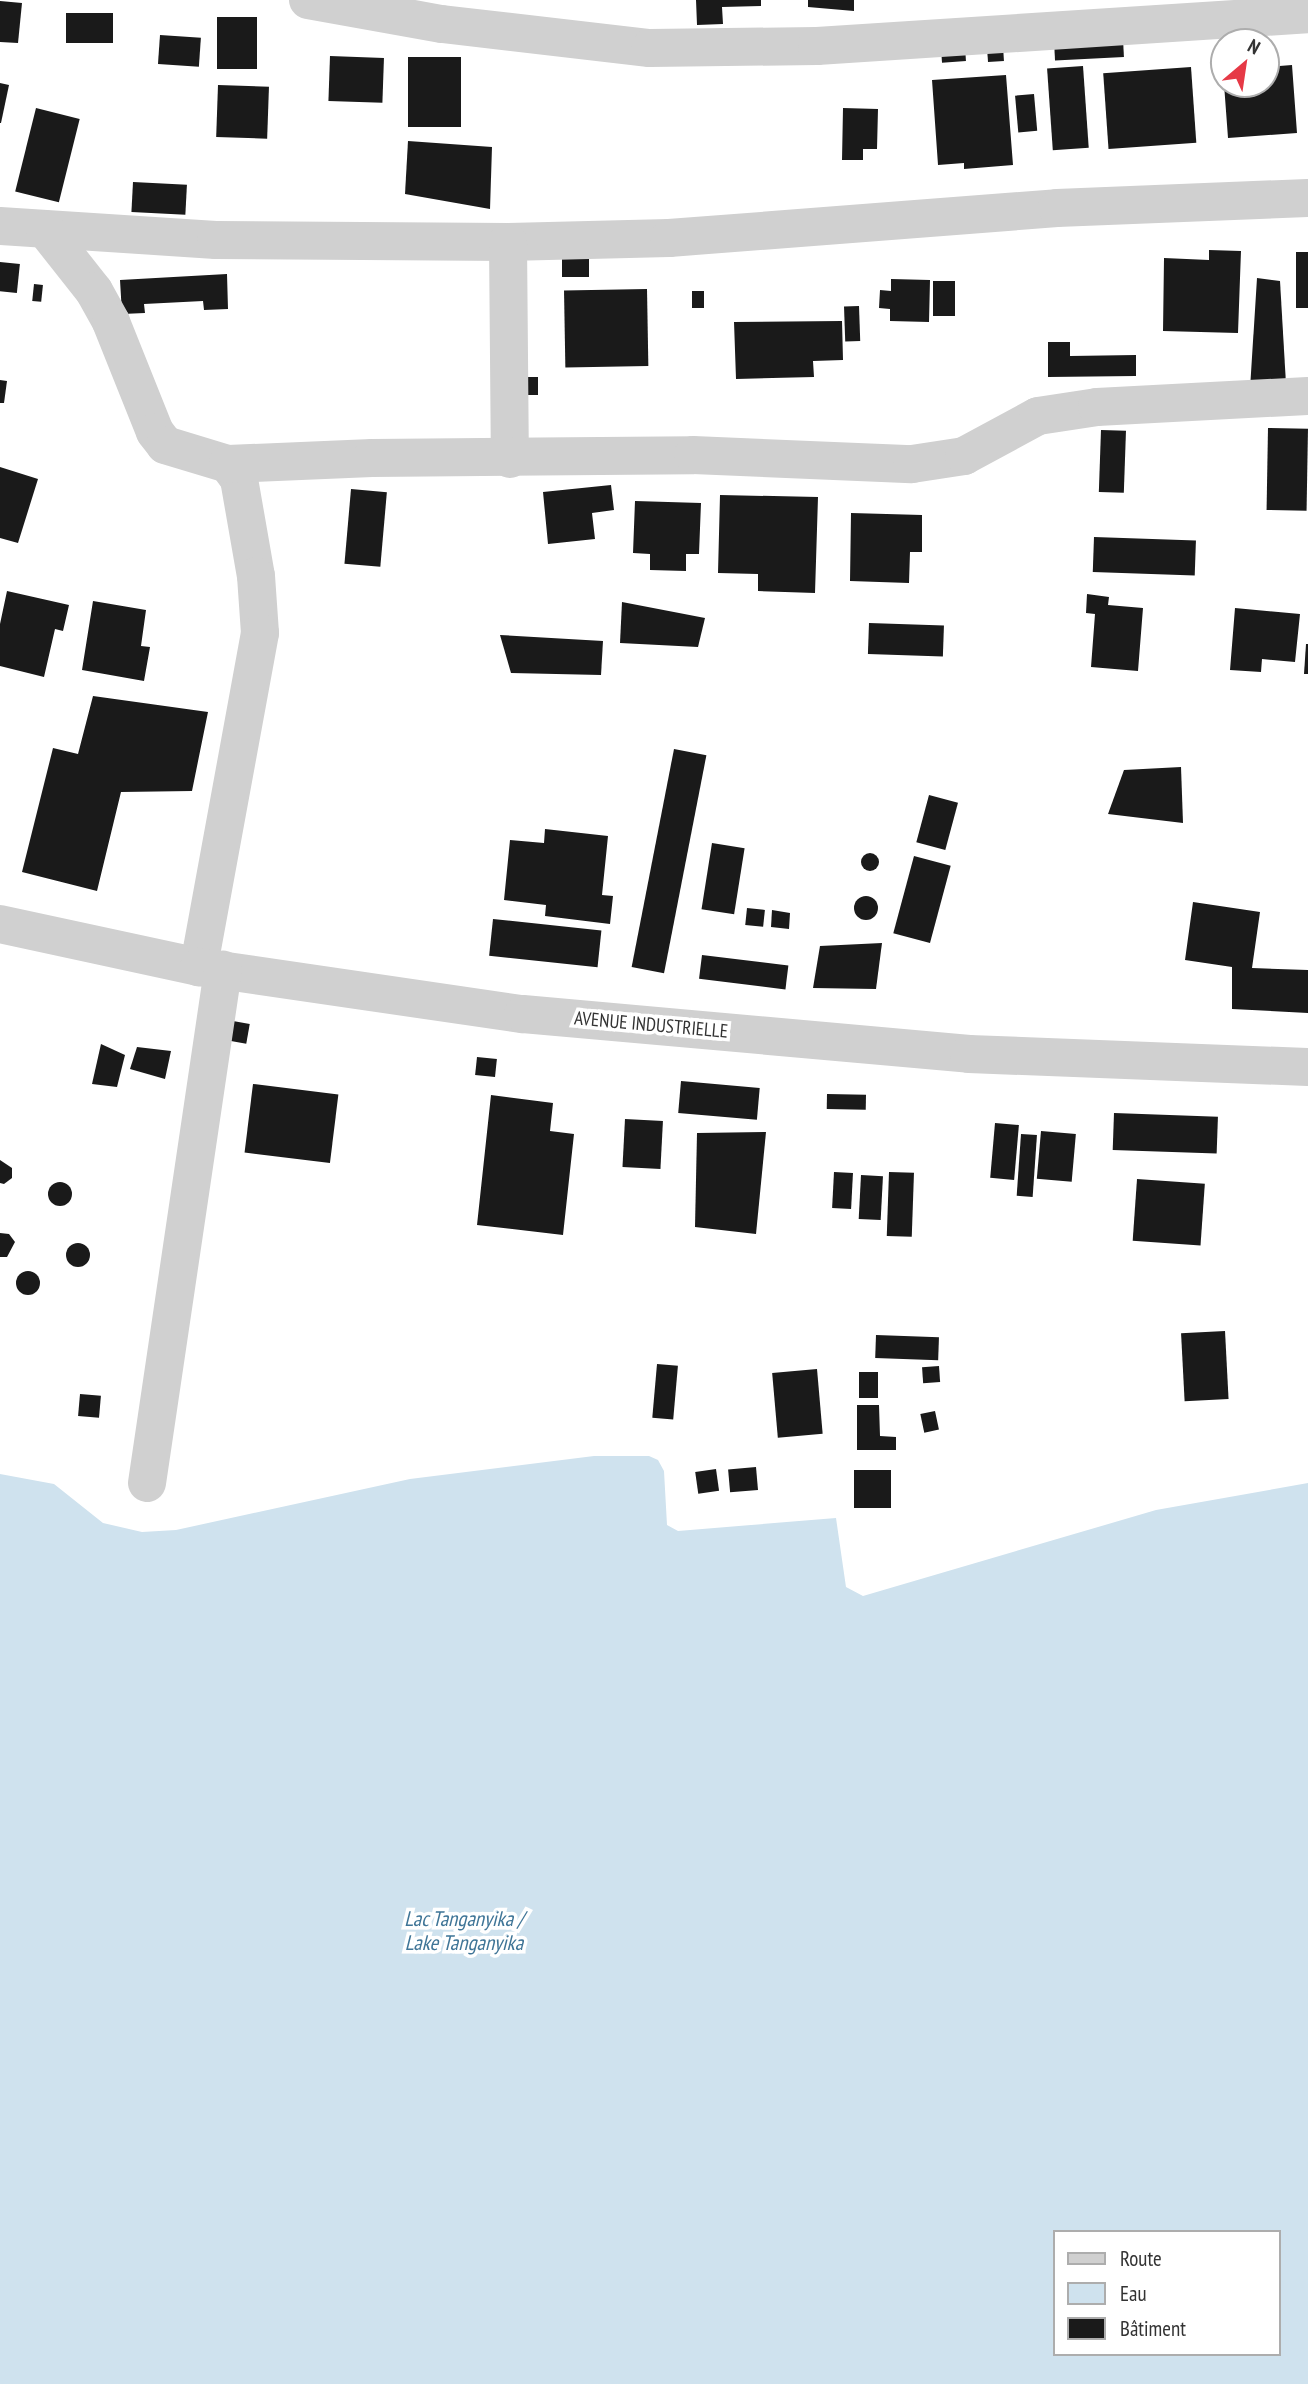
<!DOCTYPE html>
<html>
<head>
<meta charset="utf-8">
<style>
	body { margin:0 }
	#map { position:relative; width:1308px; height:2384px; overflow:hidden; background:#fff; font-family:"PT Sans Narrow",sans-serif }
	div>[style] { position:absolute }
	.water>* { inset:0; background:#cfe2ee }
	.building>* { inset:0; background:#1a1a1a; transform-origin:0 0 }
	.round { border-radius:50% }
	.minor>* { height:38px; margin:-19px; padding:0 19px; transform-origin:19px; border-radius:19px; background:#d0d0d0 }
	span { translate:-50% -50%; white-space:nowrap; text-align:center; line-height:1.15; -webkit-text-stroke:7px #fff; paint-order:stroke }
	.street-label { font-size:19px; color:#333 }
	.water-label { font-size:21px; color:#3f7597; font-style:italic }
	.legend { position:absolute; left:1053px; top:2230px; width:228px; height:126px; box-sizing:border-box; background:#fff; border:2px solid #adadad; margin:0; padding:9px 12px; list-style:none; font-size:21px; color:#333 }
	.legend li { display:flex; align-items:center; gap:14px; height:35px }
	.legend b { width:35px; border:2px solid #adadad }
	.north { position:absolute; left:1210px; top:28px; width:70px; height:70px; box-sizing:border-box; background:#fff; border:2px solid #adadad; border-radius:50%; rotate:29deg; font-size:19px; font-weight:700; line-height:28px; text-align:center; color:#333 }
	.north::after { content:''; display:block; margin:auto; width:24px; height:32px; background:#e63946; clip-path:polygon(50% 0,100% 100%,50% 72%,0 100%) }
</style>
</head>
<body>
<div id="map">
	<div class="water">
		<i style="clip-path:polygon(evenodd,594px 1456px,649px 1456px,658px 1460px,664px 1471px,667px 1525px,678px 1531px,836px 1518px,846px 1587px,863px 1596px,1156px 1510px,1308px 1483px,1308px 2384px,0 2384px,0 1474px,54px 1484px,103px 1523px,142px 1532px,176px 1530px,410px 1479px,594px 1456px,1054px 2232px,1278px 2232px,1278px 2354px,1054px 2354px,1054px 2232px)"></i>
	</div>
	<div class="building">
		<i style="clip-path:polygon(696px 0,761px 0,761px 6px,722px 7px,723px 24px,697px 25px)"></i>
		<i style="clip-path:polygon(808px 0,854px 0,854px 11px,808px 7px)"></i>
		<i style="clip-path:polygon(0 1px,22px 3px,18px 43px,0 42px)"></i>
		<i style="left:66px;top:13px;width:47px;height:30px"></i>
		<i style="left:217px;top:17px;width:40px;height:52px"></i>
		<i style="left:160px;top:35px;width:41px;height:29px;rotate:4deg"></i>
		<i style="left:1123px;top:39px;width:18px;height:69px;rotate:87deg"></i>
		<i style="left:965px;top:47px;width:14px;height:24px;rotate:86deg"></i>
		<i style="left:1003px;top:47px;width:14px;height:16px;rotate:86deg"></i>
		<i style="left:330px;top:56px;width:54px;height:45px;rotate:2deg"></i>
		<i style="left:408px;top:57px;width:53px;height:70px"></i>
		<i style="clip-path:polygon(1292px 65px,1297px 133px,1228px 138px,1224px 84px,1266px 84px,1266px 67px)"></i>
		<i style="left:1083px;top:66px;width:82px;height:36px;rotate:86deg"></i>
		<i style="left:1191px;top:67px;width:76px;height:88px;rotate:86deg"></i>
		<i style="clip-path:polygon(1006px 75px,1013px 165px,964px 169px,964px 163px,938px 165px,932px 80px)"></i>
		<i style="clip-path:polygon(0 83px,9px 85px,1px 123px,0 123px)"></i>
		<i style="left:218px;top:85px;width:51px;height:52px;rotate:2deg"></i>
		<i style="left:1034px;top:94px;width:37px;height:19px;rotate:85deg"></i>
		<i style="left:36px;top:108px;width:45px;height:86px;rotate:14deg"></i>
		<i style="clip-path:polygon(843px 108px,878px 109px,877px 149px,863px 149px,863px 160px,842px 160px)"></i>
		<i style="clip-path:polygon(408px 141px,492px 147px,490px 209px,405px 194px)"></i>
		<i style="left:133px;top:182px;width:54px;height:30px;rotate:3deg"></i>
		<i style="clip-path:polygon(1209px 250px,1241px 251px,1238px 333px,1163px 331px,1164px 258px,1209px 260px)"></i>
		<i style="left:1296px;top:252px;width:12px;height:56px"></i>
		<i style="left:562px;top:259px;width:27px;height:18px"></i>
		<i style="left:0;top:262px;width:20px;height:29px;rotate:6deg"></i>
		<i style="clip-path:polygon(227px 274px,228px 309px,204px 310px,203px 301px,144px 304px,145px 313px,122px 314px,120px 280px)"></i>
		<i style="clip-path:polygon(1257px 278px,1280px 281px,1286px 384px,1250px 389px)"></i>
		<i style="clip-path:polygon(891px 279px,930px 280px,929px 322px,890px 321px,890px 309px,879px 308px,880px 290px,891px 291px)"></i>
		<i style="left:933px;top:281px;width:22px;height:35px"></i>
		<i style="left:34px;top:284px;width:9px;height:17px;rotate:6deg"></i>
		<i style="left:647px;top:289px;width:77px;height:83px;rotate:89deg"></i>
		<i style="left:692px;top:291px;width:12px;height:17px"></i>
		<i style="left:859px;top:306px;width:35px;height:15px;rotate:88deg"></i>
		<i style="clip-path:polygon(842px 321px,843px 360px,813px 361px,814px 377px,736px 379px,734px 322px)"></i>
		<i style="clip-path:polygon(1048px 342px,1070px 342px,1070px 356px,1136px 355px,1136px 376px,1048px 377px)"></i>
		<i style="left:522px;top:377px;width:16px;height:18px"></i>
		<i style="clip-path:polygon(0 380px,7px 381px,4px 403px,0 403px)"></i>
		<i style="left:1268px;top:428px;width:40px;height:82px;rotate:1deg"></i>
		<i style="left:1101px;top:430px;width:25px;height:62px;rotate:2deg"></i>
		<i style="clip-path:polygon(0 467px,38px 479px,18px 543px,0 538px)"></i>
		<i style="clip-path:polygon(611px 485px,614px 510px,592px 513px,595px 539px,548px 544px,543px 492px)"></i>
		<i style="left:351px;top:489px;width:36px;height:75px;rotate:5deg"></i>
		<i style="clip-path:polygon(720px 495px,818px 497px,815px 593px,758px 591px,758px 574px,718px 573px)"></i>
		<i style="clip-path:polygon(635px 501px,701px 503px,699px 554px,686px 554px,686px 571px,650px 570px,650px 554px,633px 553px)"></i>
		<i style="clip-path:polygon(851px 513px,922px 515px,922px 552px,910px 552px,909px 583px,850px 581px)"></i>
		<i style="left:1094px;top:537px;width:102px;height:35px;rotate:2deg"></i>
		<i style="clip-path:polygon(7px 591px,69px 605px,63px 631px,55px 629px,44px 677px,0 666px,0 624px)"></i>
		<i style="clip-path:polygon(1087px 594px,1109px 597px,1108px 605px,1143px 608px,1138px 671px,1091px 667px,1095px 614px,1086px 613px)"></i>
		<i style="clip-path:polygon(93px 601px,146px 610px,141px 646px,150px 647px,144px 681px,82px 670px)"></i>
		<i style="clip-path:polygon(622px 602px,705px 618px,698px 647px,620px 643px)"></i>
		<i style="clip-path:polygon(1235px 608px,1300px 614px,1295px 662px,1262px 659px,1261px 672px,1230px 670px)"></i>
		<i style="left:869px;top:623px;width:75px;height:31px;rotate:2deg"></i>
		<i style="clip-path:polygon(500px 635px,603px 641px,601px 675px,511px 673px)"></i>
		<i style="clip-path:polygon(1306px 644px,1308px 644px,1308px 674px,1304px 674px)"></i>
		<i style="clip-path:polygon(93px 696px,208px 712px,192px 791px,121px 792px,97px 891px,22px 872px,53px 748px,78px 754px)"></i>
		<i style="left:674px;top:749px;width:33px;height:222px;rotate:11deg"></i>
		<i style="clip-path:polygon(1181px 767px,1183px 823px,1108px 814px,1124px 770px)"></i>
		<i style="left:929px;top:795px;width:30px;height:49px;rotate:15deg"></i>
		<i style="clip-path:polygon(545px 829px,608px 836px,602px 895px,613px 896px,610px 924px,545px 916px,546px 905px,504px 900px,510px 840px,544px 843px)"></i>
		<i style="left:712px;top:843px;width:33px;height:67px;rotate:9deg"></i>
		<i class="round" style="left:861px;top:853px;width:18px;height:18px"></i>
		<i style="left:914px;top:856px;width:38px;height:80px;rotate:15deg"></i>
		<i class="round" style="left:854px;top:896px;width:24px;height:24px"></i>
		<i style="clip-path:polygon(1193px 902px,1260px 912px,1252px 968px,1308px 970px,1308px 1013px,1232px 1009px,1232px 967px,1185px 960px)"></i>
		<i style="left:747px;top:908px;width:18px;height:17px;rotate:6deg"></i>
		<i style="clip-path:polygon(772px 910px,790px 913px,789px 929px,771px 927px)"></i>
		<i style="left:493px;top:919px;width:109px;height:37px;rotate:6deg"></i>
		<i style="clip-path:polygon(882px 943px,876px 989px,813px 988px,820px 946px)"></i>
		<i style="left:702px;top:955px;width:87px;height:24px;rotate:7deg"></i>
		<i style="left:233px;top:1021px;width:17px;height:20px;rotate:10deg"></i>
		<i style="clip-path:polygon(101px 1044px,125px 1055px,117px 1087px,92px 1084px)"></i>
		<i style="clip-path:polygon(137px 1047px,171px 1051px,165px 1079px,130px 1069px)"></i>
		<i style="left:477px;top:1057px;width:20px;height:18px;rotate:6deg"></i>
		<i style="left:681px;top:1081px;width:79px;height:32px;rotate:5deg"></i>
		<i style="left:253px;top:1084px;width:86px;height:69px;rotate:7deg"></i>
		<i style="left:827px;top:1094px;width:39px;height:15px;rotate:1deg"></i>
		<i style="clip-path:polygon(491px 1095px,553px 1103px,550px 1131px,574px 1134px,563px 1235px,477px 1225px)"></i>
		<i style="left:1114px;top:1113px;width:104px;height:37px;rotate:2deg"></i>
		<i style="left:625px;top:1119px;width:38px;height:48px;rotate:3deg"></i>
		<i style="left:995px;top:1123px;width:24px;height:55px;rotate:5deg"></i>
		<i style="left:1041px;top:1131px;width:35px;height:48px;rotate:5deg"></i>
		<i style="clip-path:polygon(766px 1132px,756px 1234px,695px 1227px,697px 1133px)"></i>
		<i style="left:1021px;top:1134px;width:16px;height:62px;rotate:4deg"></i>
		<i style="clip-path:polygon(0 1160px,12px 1168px,12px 1178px,4px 1184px,0 1183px)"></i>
		<i style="left:834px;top:1172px;width:19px;height:36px;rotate:3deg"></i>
		<i style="left:889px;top:1172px;width:25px;height:64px;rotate:2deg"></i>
		<i style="left:861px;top:1175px;width:22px;height:44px;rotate:3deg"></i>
		<i style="left:1137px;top:1179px;width:68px;height:62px;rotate:4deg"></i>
		<i class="round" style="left:48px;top:1182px;width:24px;height:24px"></i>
		<i style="clip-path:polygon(0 1233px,9px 1234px,15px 1242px,7px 1257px,0 1257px)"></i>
		<i class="round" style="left:66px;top:1243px;width:24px;height:24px"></i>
		<i class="round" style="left:16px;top:1271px;width:24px;height:24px"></i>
		<i style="left:1225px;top:1331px;width:68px;height:44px;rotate:87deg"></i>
		<i style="left:876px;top:1335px;width:63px;height:23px;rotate:2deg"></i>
		<i style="left:657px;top:1364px;width:21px;height:54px;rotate:5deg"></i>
		<i style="left:939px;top:1366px;width:16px;height:17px;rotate:86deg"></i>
		<i style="left:817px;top:1369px;width:65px;height:45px;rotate:85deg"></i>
		<i style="left:859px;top:1372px;width:19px;height:26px"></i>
		<i style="left:80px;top:1394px;width:21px;height:22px;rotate:5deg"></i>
		<i style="clip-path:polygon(857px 1405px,879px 1405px,880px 1436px,896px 1437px,896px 1450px,857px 1450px)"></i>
		<i style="left:935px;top:1411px;width:19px;height:15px;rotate:78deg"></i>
		<i style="left:756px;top:1467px;width:23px;height:28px;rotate:85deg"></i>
		<i style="left:716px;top:1469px;width:22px;height:21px;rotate:82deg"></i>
		<i style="left:854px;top:1470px;width:37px;height:38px"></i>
	</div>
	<div class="minor">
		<i style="left:308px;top:0;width:136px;rotate:10.2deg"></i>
		<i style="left:442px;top:24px;width:209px;rotate:6.6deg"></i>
		<i style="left:650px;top:48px;width:167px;rotate:-0.7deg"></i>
		<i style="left:817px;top:46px;width:492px;rotate:-3.7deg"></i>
		<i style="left:0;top:226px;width:216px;rotate:3.7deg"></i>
		<i style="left:216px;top:240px;width:292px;rotate:0.4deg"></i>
		<i style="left:508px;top:242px;width:161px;rotate:-1.4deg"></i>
		<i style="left:669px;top:238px;width:389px;rotate:-4.4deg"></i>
		<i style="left:1057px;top:208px;width:251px;rotate:-2.3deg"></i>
		<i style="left:45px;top:229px;width:79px;rotate:51.7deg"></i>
		<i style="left:94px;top:291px;width:35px;rotate:61deg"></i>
		<i style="left:111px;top:322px;width:118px;rotate:68.2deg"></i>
		<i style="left:155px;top:432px;width:16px;rotate:52deg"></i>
		<i style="left:165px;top:445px;width:66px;rotate:16.8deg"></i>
		<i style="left:228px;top:464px;width:19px;rotate:54deg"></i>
		<i style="left:239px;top:479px;width:98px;rotate:80.1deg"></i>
		<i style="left:256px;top:576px;width:57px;rotate:86deg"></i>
		<i style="left:260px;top:633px;width:340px;rotate:100.4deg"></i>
		<i style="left:508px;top:242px;width:217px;rotate:89.5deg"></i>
		<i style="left:228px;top:464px;width:144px;rotate:-2.4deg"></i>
		<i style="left:372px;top:458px;width:321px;rotate:-0.5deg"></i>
		<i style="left:693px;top:455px;width:219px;rotate:2.4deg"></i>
		<i style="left:912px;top:464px;width:53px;rotate:-8.7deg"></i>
		<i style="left:964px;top:456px;width:84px;rotate:-28.4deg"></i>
		<i style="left:1038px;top:416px;width:60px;rotate:-8.7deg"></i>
		<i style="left:1097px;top:407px;width:211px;rotate:-3deg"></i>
		<i style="left:0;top:924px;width:204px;rotate:12.2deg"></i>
		<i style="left:199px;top:967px;width:327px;rotate:8.3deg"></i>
		<i style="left:523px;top:1014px;width:448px;rotate:5.1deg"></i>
		<i style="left:969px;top:1054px;width:339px;rotate:2.2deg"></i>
		<i style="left:147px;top:1483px;width:519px;rotate:-81.57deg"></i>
	</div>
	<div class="street-label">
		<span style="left:651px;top:1025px;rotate:5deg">AVENUE INDUSTRIELLE</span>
	</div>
	<div class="water-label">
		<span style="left:464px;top:1931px">Lac Tanganyika /<br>Lake Tanganyika</span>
	</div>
	<ul class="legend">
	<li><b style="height:9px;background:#d0d0d0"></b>Route</li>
	<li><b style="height:19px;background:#cfe2ee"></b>Eau</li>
	<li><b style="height:19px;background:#1a1a1a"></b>Bâtiment</li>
	</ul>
	<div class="north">N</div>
</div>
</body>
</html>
